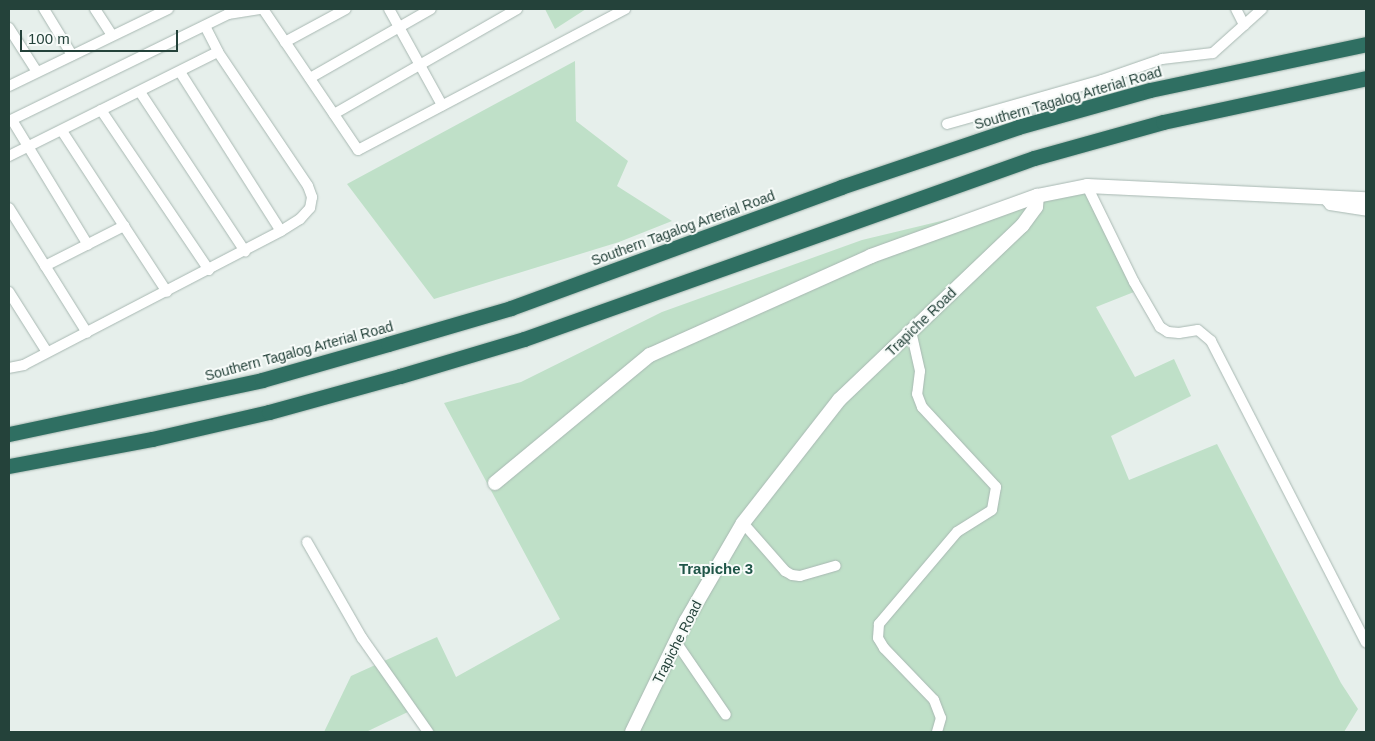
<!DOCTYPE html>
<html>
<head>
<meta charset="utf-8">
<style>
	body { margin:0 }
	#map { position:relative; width:1375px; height:741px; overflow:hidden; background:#e6efeb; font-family:Helvetica,sans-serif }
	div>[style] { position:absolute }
	.green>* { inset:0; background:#bfe0c8 }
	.roads { filter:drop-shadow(0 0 1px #a8b8b2) drop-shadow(0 0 1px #a8b8b2) }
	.street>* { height:10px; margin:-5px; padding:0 5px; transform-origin:5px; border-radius:5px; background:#fff }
	.secondary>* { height:14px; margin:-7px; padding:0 7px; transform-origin:7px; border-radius:7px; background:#fff }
	.highway>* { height:15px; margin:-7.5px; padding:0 7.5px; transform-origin:7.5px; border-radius:7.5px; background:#2f6f62 }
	span { translate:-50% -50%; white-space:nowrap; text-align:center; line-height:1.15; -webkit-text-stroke:4px #f7fbf9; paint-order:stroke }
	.street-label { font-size:14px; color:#24423a }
	.neighbourhood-label { font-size:15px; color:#1f5548; font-weight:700 }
	.frame { position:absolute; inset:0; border:10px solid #24423a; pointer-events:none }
	.scale { position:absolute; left:20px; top:30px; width:158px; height:22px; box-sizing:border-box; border:2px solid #24423a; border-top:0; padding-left:6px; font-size:15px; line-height:18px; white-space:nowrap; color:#24423a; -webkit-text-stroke:4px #f7fbf9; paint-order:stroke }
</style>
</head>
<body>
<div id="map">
	<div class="green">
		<i style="clip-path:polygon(545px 9px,586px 9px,555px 29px)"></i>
		<i style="clip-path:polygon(575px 61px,576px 121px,628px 161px,617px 186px,672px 221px,619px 242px,434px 299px,347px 184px)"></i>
		<i style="clip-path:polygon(1087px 186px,1139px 290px,1096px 307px,1135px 377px,1174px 359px,1191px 396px,1111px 436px,1129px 480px,1217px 444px,1341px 683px,1358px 709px,1344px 732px,422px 732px,412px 710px,366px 732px,324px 732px,351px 676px,437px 637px,456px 677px,560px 619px,444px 403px,521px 382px,662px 312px,862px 240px)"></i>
	</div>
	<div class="roads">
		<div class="street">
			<i style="left:44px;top:9px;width:54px;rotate:58.7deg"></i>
			<i style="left:95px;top:9px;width:31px;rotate:57deg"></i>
			<i style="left:263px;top:9px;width:170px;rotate:56deg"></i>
			<i style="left:358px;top:150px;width:302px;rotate:-27.8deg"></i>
			<i style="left:389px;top:9px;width:110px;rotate:61.1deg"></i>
			<i style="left:1236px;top:9px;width:18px;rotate:63deg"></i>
			<i style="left:205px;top:26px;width:29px;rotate:63deg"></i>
			<i style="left:9px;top:28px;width:52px;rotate:57.5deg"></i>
			<i style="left:285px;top:42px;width:69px;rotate:-28.4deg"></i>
			<i style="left:180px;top:72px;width:188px;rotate:57.6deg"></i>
			<i style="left:310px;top:78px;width:139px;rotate:-29.7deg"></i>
			<i style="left:9px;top:86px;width:177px;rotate:-25.8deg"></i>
			<i style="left:140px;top:92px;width:191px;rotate:56.6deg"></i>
			<i style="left:101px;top:110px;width:193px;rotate:56deg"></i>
			<i style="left:334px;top:114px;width:211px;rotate:-29.8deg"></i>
			<i style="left:12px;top:120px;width:146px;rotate:58.7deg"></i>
			<i style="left:9px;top:121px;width:244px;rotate:-26deg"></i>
			<i style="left:228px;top:14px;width:32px;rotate:-9deg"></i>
			<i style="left:947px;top:124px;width:161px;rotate:-15.8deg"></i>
			<i style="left:1102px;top:80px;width:64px;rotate:-19.3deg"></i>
			<i style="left:1162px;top:59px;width:51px;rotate:-6.7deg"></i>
			<i style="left:1213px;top:53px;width:66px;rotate:-41.9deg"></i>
			<i style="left:62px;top:131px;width:192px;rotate:56.9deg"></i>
			<i style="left:9px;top:156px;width:233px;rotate:-26.5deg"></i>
			<i style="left:218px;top:52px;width:161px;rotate:56.1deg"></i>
			<i style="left:308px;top:186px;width:12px;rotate:70deg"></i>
			<i style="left:312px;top:197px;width:11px;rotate:100deg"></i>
			<i style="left:310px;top:208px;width:15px;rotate:132deg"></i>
			<i style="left:300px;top:219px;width:22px;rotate:148deg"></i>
			<i style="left:281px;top:231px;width:290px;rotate:152.5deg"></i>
			<i style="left:24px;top:365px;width:15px;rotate:169deg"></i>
			<i style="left:1087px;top:186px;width:107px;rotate:63.9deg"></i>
			<i style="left:1134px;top:282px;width:52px;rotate:60deg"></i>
			<i style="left:1160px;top:327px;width:9px;rotate:32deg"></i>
			<i style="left:1168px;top:332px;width:11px;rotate:5deg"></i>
			<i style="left:1179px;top:333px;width:19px;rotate:-9deg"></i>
			<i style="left:1198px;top:330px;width:17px;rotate:40deg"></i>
			<i style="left:1211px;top:341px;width:339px;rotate:62.8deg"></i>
			<i style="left:1324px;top:198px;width:9px;rotate:49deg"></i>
			<i style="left:1330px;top:205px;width:36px;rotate:9deg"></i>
			<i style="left:9px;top:208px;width:147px;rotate:58deg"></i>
			<i style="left:45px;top:266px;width:89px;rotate:-26.9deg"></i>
			<i style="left:9px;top:292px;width:71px;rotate:57.7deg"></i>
			<i style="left:911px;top:331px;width:41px;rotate:77.3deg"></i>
			<i style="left:920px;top:371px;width:23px;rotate:97deg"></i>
			<i style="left:917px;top:394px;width:14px;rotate:69deg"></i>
			<i style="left:922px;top:407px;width:109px;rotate:47.2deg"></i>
			<i style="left:996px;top:487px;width:23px;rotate:100deg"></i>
			<i style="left:992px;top:510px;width:41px;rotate:147.8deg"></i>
			<i style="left:957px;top:532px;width:121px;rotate:130.3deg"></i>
			<i style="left:879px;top:624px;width:14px;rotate:94deg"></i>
			<i style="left:878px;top:638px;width:12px;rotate:59deg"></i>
			<i style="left:884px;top:648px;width:72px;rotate:46.1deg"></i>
			<i style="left:934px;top:700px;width:19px;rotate:69deg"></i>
			<i style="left:941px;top:718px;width:15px;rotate:106deg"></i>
			<i style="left:743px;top:523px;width:64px;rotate:48.8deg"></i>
			<i style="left:785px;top:571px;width:8px;rotate:30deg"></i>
			<i style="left:792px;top:575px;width:8px;rotate:7deg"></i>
			<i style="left:800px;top:576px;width:37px;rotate:-16deg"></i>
			<i style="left:307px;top:542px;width:111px;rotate:60.2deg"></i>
			<i style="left:362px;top:638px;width:115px;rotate:54.9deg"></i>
			<i style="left:676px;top:642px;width:88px;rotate:55.6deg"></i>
		</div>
		<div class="secondary">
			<i style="left:495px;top:483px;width:201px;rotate:-39.6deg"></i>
			<i style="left:650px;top:355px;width:242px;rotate:-24.1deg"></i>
			<i style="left:871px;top:256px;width:177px;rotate:-19.9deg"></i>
			<i style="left:632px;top:732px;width:123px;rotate:-64.1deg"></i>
			<i style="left:686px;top:621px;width:113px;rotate:-59.8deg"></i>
			<i style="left:743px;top:523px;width:156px;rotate:-52deg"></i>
			<i style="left:839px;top:400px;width:253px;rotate:-43.6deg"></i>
			<i style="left:1022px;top:226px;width:24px;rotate:-54deg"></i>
			<i style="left:1036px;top:207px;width:11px;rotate:-85deg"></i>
			<i style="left:1037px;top:196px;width:51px;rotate:-11.3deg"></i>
			<i style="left:1087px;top:186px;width:279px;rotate:2.7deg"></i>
		</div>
		<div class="highway">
			<i style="left:9px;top:434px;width:259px;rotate:-12deg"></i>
			<i style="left:262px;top:380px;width:131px;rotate:-15.9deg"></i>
			<i style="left:388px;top:344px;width:128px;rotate:-16.3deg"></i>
			<i style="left:511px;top:308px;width:351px;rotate:-20.1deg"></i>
			<i style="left:841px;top:187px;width:187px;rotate:-18.7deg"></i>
			<i style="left:1018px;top:127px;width:137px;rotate:-15.7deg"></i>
			<i style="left:1150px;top:90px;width:221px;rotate:-12deg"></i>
			<i style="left:9px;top:466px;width:146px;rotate:-10.7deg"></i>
			<i style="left:152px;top:439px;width:120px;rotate:-13deg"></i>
			<i style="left:269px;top:412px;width:136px;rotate:-15.4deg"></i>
			<i style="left:400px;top:376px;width:129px;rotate:-16.6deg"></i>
			<i style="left:524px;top:339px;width:541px;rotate:-19.54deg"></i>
			<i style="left:1034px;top:158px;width:134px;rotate:-15.6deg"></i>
			<i style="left:1163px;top:122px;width:208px;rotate:-12.2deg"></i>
		</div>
	</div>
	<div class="street-label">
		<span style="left:1068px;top:98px;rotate:-16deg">Southern Tagalog Arterial Road</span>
		<span style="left:683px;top:228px;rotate:-20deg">Southern Tagalog Arterial Road</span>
		<span style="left:921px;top:322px;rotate:-44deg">Trapiche Road</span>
		<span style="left:299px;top:351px;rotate:-15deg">Southern Tagalog Arterial Road</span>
		<span style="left:677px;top:642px;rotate:-63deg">Trapiche Road</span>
	</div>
	<div class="neighbourhood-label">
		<span style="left:716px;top:569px">Trapiche 3</span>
	</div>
	<div class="frame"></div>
	<div class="scale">100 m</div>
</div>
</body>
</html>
